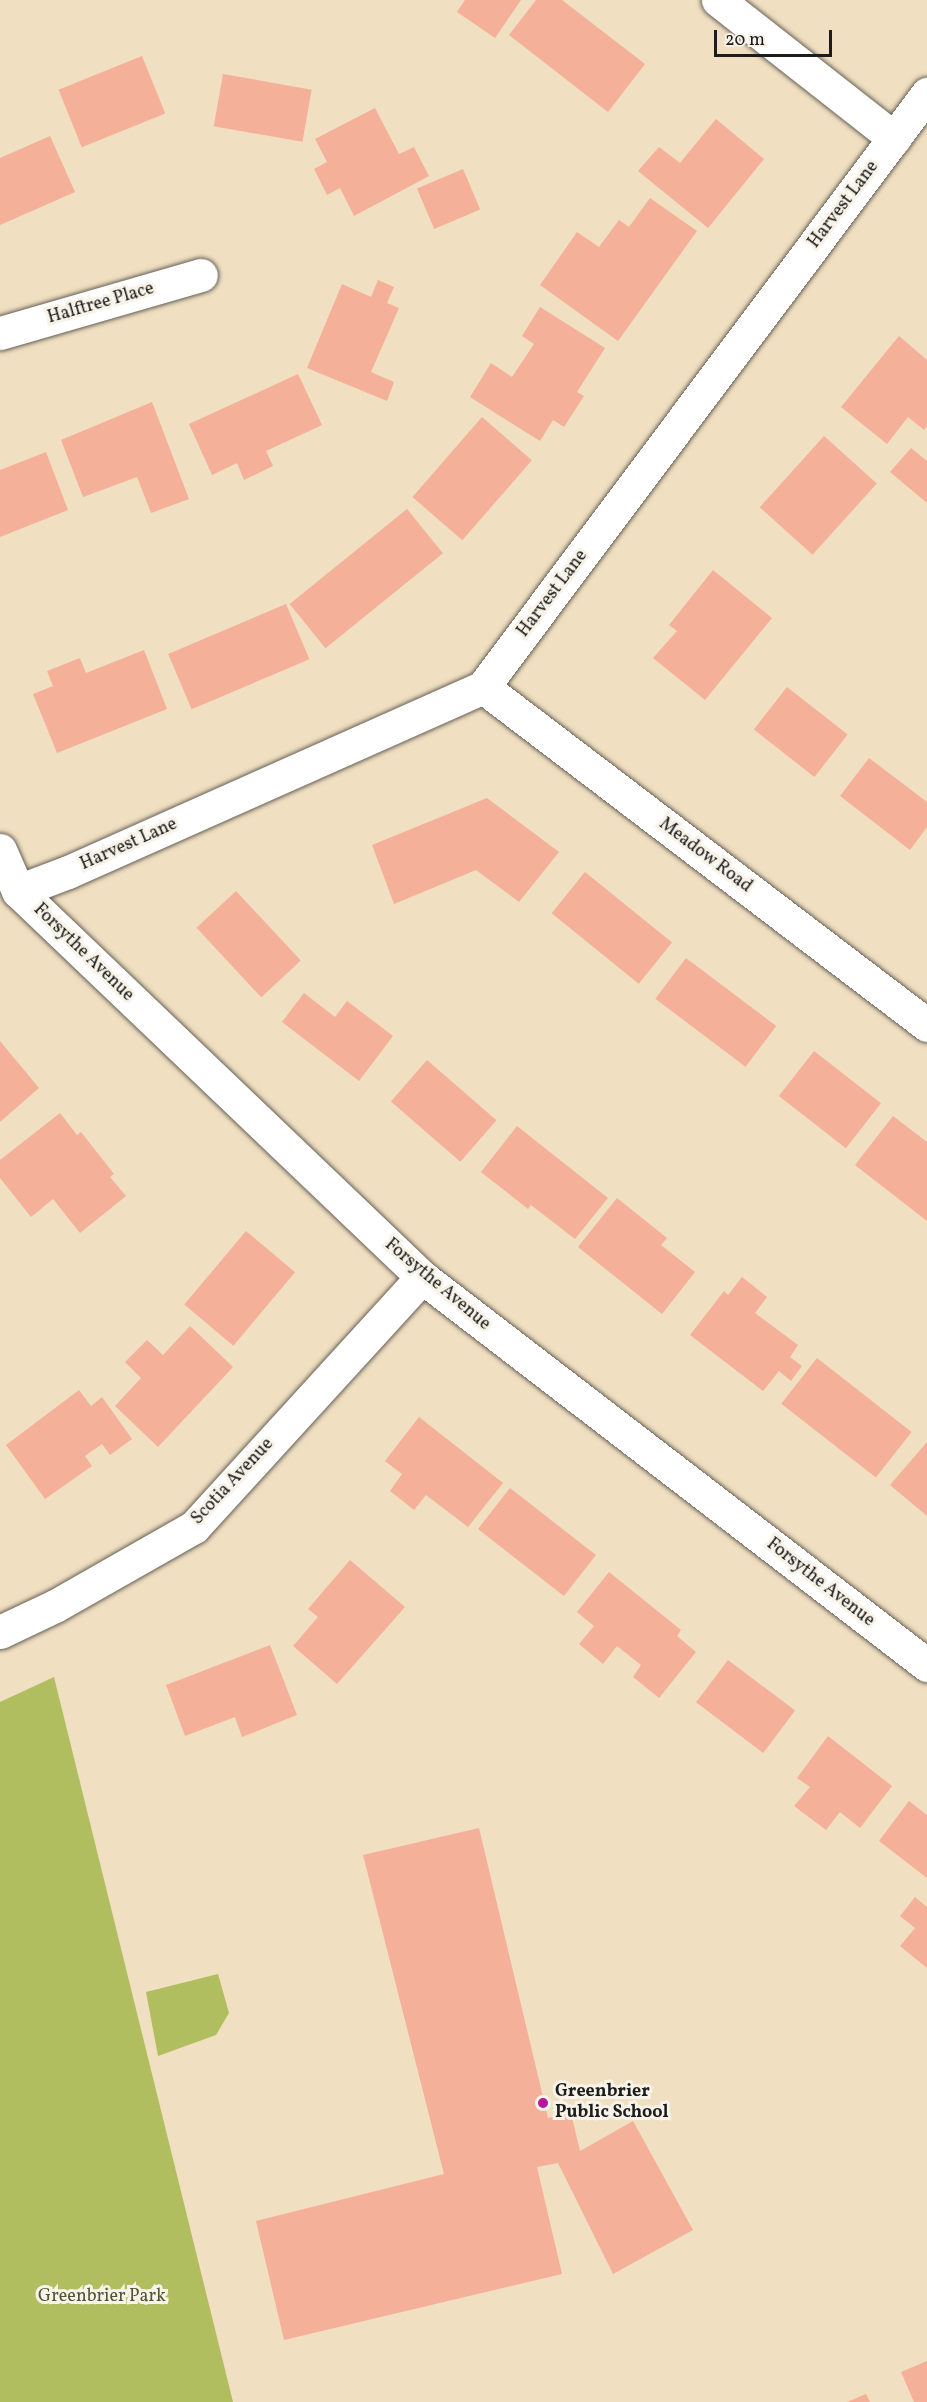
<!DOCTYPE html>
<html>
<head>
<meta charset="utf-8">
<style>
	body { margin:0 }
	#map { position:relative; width:927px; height:2402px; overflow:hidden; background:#f0dfc1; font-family:Vollkorn,serif }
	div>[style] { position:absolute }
	.green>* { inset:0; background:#b1be60 }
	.building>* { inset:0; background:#f5b099; transform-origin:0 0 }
	.roads { filter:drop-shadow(0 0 2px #666056) drop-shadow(0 0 2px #666056) }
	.minor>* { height:33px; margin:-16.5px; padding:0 16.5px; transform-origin:16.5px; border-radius:16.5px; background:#fff }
	.dots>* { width:16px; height:16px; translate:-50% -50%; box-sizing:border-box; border:3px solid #f7f3e8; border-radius:50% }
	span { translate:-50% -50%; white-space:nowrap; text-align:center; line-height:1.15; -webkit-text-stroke:6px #f7f3e8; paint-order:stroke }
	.street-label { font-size:18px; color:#1c1c1c }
	.poi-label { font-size:18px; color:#1c1c1c; font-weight:700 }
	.left { translate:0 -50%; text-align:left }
	.park-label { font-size:18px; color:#505534 }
	.scale { position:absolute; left:714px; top:30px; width:118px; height:27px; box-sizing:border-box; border:3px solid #1c1c1c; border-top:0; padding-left:8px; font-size:18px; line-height:21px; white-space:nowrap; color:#1c1c1c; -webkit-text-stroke:4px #f7f3e8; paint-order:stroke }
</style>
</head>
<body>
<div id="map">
	<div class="green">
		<i style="clip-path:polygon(54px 1677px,233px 2402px,0 2402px,0 1702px)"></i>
		<i style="clip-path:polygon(218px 1974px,229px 2013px,216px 2035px,158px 2056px,146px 1992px)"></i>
	</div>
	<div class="building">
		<i style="clip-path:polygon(465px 0,521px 0,495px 38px,457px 12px)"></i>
		<i style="clip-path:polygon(536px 0,562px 0,645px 64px,608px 112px,509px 35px)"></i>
		<i style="left:142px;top:56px;width:62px;height:90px;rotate:68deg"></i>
		<i style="left:223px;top:74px;width:90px;height:53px;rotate:10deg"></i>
		<i style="clip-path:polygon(375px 108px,399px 154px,414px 147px,429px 176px,354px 216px,340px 188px,327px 195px,314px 169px,327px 162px,315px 139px)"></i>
		<i style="clip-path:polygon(716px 119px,764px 159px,708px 228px,638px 171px,659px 147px,680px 163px)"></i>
		<i style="clip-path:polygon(50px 136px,75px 192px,0 225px,0 158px)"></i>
		<i style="left:463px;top:169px;width:44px;height:50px;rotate:67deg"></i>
		<i style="clip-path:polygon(650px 198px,697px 231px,618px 341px,540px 285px,577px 232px,599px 247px,619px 220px,629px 227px)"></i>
		<i style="clip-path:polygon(378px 280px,394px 287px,387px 303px,399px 308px,371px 372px,394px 382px,387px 401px,307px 368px,342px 284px,371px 297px)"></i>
		<i style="clip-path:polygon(540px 307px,605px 348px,577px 392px,584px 396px,564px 427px,553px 420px,540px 441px,470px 397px,491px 363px,512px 377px,534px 344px,522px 336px)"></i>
		<i style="clip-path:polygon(899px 336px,927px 360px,927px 426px,924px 430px,908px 417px,887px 444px,841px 407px)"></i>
		<i style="clip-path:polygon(298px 374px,322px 425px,266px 451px,273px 466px,244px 480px,237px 463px,212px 475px,189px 424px)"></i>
		<i style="clip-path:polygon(152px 402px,189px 499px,151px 513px,137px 477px,83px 497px,61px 440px)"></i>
		<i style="left:482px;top:417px;width:66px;height:106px;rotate:41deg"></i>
		<i style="left:824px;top:436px;width:71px;height:96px;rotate:42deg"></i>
		<i style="clip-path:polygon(911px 448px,927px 461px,927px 503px,890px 472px)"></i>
		<i style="clip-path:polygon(46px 452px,68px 510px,0 537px,0 470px)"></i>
		<i style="left:407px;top:509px;width:57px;height:151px;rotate:51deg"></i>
		<i style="clip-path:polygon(713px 570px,772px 618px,705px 700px,653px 658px,677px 631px,669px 625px)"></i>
		<i style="left:286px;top:604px;width:60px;height:128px;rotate:67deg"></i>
		<i style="clip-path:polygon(144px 650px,167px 709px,57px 753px,33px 694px,53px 686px,47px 671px,80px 658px,86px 673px)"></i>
		<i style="left:787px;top:687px;width:77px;height:54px;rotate:38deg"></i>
		<i style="clip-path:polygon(869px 758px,927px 802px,927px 827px,910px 850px,840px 796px)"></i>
		<i style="clip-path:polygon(487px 798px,559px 852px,519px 902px,476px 870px,394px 904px,372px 845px)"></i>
		<i style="left:585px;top:872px;width:112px;height:53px;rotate:39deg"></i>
		<i style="left:236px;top:891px;width:95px;height:54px;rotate:47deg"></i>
		<i style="left:686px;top:958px;width:113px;height:51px;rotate:37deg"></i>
		<i style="clip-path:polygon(304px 993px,335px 1017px,347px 1001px,393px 1036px,359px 1081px,282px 1022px)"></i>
		<i style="clip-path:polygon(0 1041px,39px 1088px,0 1122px)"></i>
		<i style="left:814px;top:1051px;width:85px;height:57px;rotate:38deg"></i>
		<i style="left:427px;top:1060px;width:92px;height:55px;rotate:41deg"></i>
		<i style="clip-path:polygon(60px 1113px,77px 1135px,81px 1132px,114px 1174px,110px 1177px,126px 1196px,80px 1233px,53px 1199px,31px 1217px,0 1178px,0 1160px)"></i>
		<i style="clip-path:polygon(893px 1116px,927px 1142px,927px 1221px,855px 1165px)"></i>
		<i style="clip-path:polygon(517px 1126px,608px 1198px,575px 1239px,531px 1205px,528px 1209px,481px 1172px)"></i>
		<i style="clip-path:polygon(617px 1198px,667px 1238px,661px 1245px,695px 1272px,662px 1314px,578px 1247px)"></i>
		<i style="left:246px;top:1231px;width:64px;height:96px;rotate:40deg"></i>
		<i style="clip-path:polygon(742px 1277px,767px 1297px,755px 1313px,798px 1345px,790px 1357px,802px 1366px,791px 1381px,779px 1371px,763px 1391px,690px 1335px,724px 1291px,728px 1295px)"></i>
		<i style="clip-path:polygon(190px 1326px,233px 1367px,158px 1447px,115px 1406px,141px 1378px,125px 1362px,147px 1340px,163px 1355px)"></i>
		<i style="left:817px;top:1358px;width:120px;height:58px;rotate:38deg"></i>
		<i style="clip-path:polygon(79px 1390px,91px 1406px,102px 1397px,132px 1439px,110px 1455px,102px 1444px,85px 1456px,92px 1466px,45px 1499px,6px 1445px)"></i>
		<i style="clip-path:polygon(419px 1417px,503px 1483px,468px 1527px,426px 1495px,414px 1510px,390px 1491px,402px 1474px,385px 1461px)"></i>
		<i style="clip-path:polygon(927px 1442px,927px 1516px,890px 1485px)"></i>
		<i style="left:510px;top:1488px;width:109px;height:52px;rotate:38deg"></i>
		<i style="clip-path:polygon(350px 1560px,405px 1607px,337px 1684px,293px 1646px,318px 1617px,308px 1609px)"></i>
		<i style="clip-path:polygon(609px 1572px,681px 1630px,677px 1636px,696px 1652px,659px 1698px,633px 1677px,641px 1665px,617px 1646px,603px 1664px,579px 1644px,594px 1626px,577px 1612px)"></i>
		<i style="clip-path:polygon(270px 1645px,297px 1715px,242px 1737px,235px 1717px,185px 1736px,166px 1685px)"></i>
		<i style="left:728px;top:1660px;width:84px;height:53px;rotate:37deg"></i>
		<i style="clip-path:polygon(828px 1736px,892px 1786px,860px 1828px,840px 1812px,826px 1830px,794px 1806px,810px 1787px,797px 1778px)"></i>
		<i style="clip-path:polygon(909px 1801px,927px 1815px,927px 1878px,879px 1841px)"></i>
		<i style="clip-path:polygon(479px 1828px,548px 2118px,571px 2113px,580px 2151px,633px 2121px,693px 2230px,613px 2274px,558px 2163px,537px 2167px,562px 2274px,284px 2340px,256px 2221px,444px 2174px,363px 1855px)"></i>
		<i style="clip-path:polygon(915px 1897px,927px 1907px,927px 1968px,900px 1946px,915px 1928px,900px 1916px)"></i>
		<i style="clip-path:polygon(927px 2361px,927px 2402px,914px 2402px,901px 2372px)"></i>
		<i style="clip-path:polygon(866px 2394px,870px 2402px,847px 2402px)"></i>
	</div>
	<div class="roads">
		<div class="minor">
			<i style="left:718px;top:0;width:224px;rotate:38.1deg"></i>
			<i style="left:0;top:333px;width:209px;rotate:-16.1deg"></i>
			<i style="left:483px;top:687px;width:558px;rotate:37.28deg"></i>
			<i style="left:0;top:850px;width:45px;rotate:66.3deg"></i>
			<i style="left:18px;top:891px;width:559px;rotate:43.69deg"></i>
			<i style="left:422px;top:1277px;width:637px;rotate:37.54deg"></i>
			<i style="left:18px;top:891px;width:53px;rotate:-20.8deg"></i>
			<i style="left:68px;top:872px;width:454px;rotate:-24deg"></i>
			<i style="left:483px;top:687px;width:741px;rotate:-53.18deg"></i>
			<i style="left:0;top:1632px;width:61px;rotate:-25.3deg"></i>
			<i style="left:55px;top:1606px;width:160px;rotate:-29.6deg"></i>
			<i style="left:194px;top:1527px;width:338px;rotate:-47.6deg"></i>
		</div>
	</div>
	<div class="dots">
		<i style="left:543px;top:2103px;background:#b5179e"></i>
	</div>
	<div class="street-label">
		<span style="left:844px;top:205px;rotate:-53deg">Harvest Lane</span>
		<span style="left:101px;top:304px;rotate:-16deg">Halftree Place</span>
		<span style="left:553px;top:594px;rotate:-53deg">Harvest Lane</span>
		<span style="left:129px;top:845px;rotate:-24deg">Harvest Lane</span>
		<span style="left:705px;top:856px;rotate:37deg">Meadow Road</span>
		<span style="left:83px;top:953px;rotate:44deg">Forsythe Avenue</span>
		<span style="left:437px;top:1285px;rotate:40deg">Forsythe Avenue</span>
		<span style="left:233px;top:1482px;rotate:-47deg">Scotia Avenue</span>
		<span style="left:820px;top:1583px;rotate:38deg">Forsythe Avenue</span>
	</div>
	<div class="poi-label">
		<span class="left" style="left:555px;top:2103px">Greenbrier<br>Public School</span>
	</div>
	<div class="park-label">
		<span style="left:102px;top:2297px">Greenbrier Park</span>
	</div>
	<div class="scale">20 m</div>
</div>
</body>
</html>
